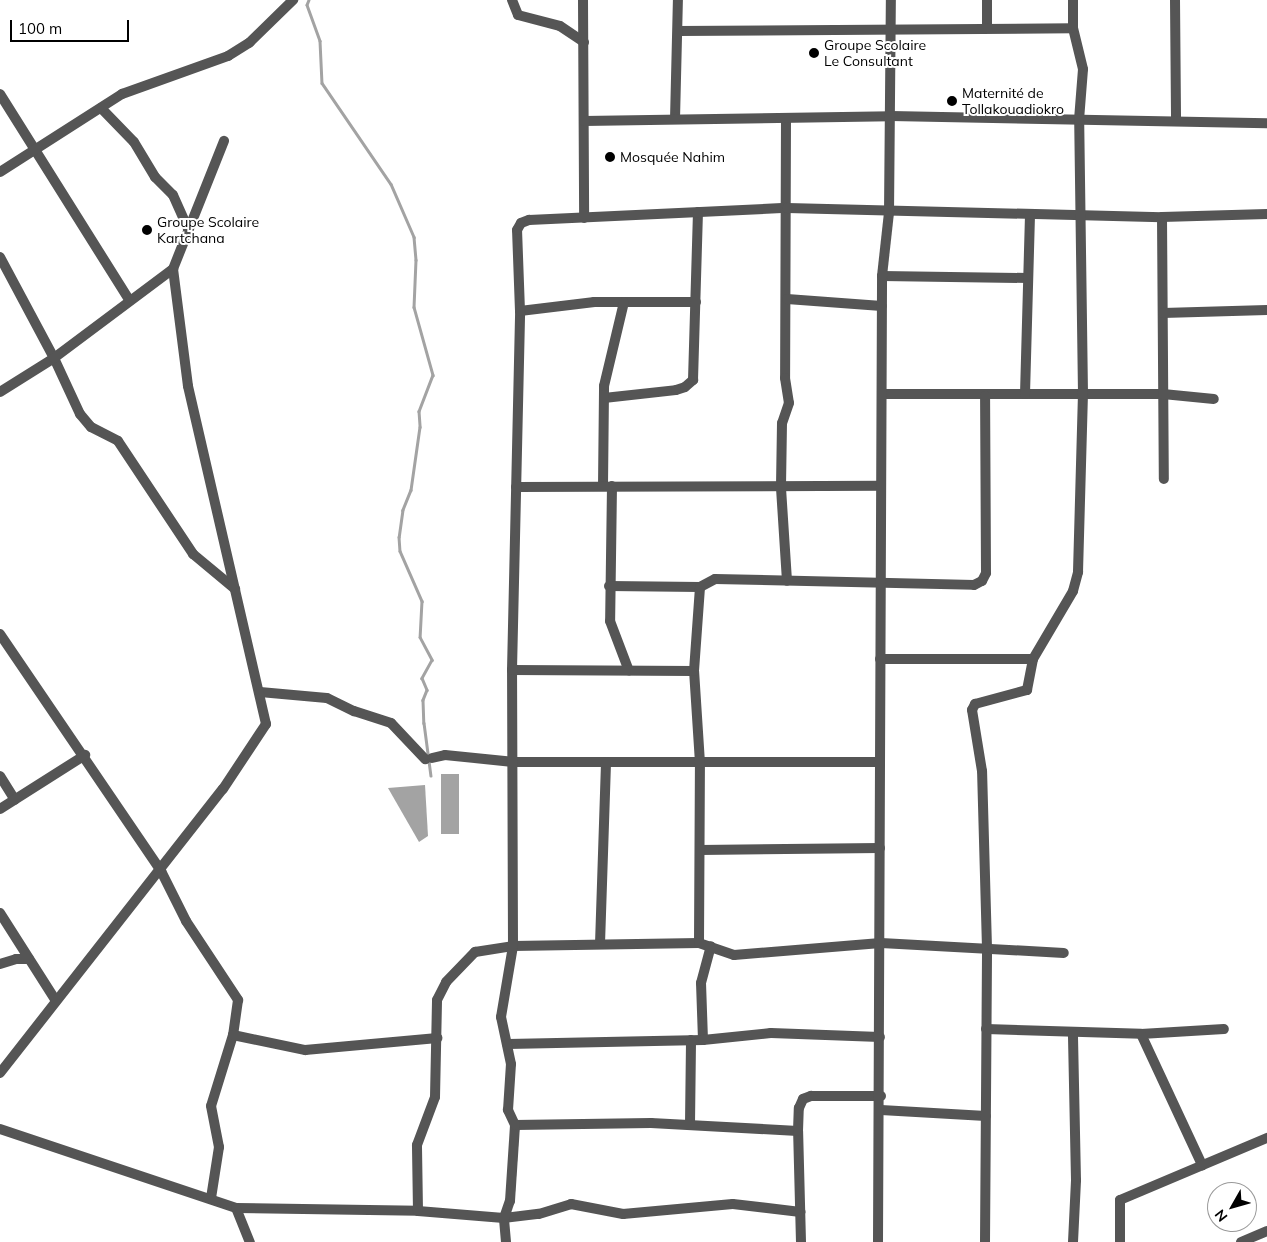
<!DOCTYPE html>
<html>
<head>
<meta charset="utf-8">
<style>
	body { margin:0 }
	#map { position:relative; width:1267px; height:1242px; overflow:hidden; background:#fff; font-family:Mulish,sans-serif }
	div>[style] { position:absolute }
	.water>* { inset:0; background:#a3a3a3; transform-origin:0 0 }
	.stream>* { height:2.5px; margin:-1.25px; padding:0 1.25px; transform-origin:1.25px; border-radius:1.25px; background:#a3a3a3 }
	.minor>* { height:10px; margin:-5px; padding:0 5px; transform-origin:5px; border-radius:5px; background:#555 }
	.tertiary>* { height:10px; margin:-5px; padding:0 5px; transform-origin:5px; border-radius:5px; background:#555 }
	.dots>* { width:14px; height:14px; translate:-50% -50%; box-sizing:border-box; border:2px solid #fff; border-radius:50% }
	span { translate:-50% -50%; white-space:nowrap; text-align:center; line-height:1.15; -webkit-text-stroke:4px #fff; paint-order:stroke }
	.poi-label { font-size:14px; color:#000 }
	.left { translate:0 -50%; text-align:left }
	.north { position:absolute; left:1207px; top:1182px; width:50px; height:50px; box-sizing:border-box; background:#fff; border:1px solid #999; border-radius:50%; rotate:232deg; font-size:14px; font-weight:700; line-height:20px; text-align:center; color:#000 }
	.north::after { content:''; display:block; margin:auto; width:18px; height:22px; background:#000; clip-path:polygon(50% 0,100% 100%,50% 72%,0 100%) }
	.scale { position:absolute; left:10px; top:20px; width:119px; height:22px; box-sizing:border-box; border:2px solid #000; border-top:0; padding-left:6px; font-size:15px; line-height:18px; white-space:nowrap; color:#000; -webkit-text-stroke:4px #fff; paint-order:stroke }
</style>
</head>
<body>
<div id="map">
	<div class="water">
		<i style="left:441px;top:774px;width:18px;height:60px"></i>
		<i style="clip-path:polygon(425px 785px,428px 836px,419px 842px,388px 788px)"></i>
	</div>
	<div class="stream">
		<i style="left:309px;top:0;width:5px;rotate:112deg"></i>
		<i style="left:307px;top:5px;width:38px;rotate:70deg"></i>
		<i style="left:320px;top:41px;width:42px;rotate:87.3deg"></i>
		<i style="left:322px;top:83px;width:122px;rotate:55.7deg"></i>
		<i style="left:391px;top:184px;width:58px;rotate:66.5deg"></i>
		<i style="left:414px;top:237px;width:23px;rotate:85deg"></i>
		<i style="left:416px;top:260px;width:47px;rotate:92.4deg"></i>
		<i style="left:414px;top:307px;width:71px;rotate:74.4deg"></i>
		<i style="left:433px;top:375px;width:39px;rotate:111deg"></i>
		<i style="left:419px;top:411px;width:16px;rotate:86deg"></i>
		<i style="left:420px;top:427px;width:64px;rotate:98.1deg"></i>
		<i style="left:411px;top:490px;width:22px;rotate:112deg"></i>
		<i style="left:403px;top:510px;width:27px;rotate:98deg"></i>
		<i style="left:399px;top:537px;width:14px;rotate:86deg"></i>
		<i style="left:400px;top:551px;width:55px;rotate:66.3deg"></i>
		<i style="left:422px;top:601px;width:36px;rotate:93deg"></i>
		<i style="left:420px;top:637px;width:26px;rotate:62deg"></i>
		<i style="left:432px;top:660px;width:21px;rotate:119deg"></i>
		<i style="left:422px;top:678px;width:13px;rotate:67deg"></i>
		<i style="left:427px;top:690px;width:11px;rotate:112deg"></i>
		<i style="left:423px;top:700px;width:23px;rotate:88deg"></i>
		<i style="left:424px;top:723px;width:53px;rotate:82.5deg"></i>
	</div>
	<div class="minor">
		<i style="left:512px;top:0;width:16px;rotate:68deg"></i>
		<i style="left:518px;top:15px;width:43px;rotate:14.7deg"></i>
		<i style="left:560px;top:26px;width:29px;rotate:34deg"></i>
		<i style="left:583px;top:0;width:218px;rotate:89.7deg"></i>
		<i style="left:1175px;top:0;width:121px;rotate:89.5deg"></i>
		<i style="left:987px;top:27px;width:27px;rotate:-90deg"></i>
		<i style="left:678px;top:31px;width:395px;rotate:-0.4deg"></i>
		<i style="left:0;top:94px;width:244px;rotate:57.9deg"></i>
		<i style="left:101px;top:108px;width:47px;rotate:45.9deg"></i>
		<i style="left:134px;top:142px;width:41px;rotate:59deg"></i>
		<i style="left:155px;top:177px;width:25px;rotate:45deg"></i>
		<i style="left:173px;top:195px;width:37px;rotate:66deg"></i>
		<i style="left:786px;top:118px;width:260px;rotate:90.2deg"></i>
		<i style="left:785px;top:378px;width:25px;rotate:81deg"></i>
		<i style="left:789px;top:403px;width:21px;rotate:109deg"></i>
		<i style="left:782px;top:423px;width:65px;rotate:90.9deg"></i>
		<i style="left:781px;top:488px;width:93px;rotate:86.3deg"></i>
		<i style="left:675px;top:119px;width:119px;rotate:-88.6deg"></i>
		<i style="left:584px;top:121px;width:307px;rotate:-0.9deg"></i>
		<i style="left:891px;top:116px;width:376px;rotate:1.1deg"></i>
		<i style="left:0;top:172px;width:145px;rotate:-32.6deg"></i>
		<i style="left:122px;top:94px;width:113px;rotate:-19.7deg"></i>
		<i style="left:228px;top:56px;width:25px;rotate:-32deg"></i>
		<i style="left:249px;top:43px;width:62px;rotate:-44.3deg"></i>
		<i style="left:1162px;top:217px;width:262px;rotate:89.6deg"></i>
		<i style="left:0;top:257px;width:115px;rotate:61.9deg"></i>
		<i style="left:54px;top:358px;width:62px;rotate:65.1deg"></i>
		<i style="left:80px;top:414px;width:17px;rotate:50deg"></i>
		<i style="left:91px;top:427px;width:30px;rotate:27deg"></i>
		<i style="left:118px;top:441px;width:136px;rotate:56.4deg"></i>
		<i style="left:193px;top:554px;width:55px;rotate:39.8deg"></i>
		<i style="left:882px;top:276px;width:146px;rotate:0.8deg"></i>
		<i style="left:787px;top:299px;width:95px;rotate:4.2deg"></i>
		<i style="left:520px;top:311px;width:75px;rotate:-6.9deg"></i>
		<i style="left:594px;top:302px;width:102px"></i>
		<i style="left:1163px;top:313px;width:104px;rotate:-1.7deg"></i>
		<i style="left:0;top:392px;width:64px;rotate:-32.2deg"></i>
		<i style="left:54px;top:358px;width:149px;rotate:-36.8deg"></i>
		<i style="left:884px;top:394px;width:279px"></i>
		<i style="left:1163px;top:394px;width:51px;rotate:5.6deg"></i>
		<i style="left:1025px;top:394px;width:180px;rotate:-88.4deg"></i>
		<i style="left:604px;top:398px;width:72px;rotate:-6.3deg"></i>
		<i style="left:676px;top:390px;width:9px;rotate:-18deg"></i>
		<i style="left:685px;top:387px;width:11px;rotate:-41deg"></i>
		<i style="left:693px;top:380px;width:168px;rotate:-88.3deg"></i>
		<i style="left:603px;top:486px;width:100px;rotate:-89.4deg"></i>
		<i style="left:604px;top:386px;width:86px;rotate:-76.6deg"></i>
		<i style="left:612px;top:486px;width:135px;rotate:90.8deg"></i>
		<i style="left:610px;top:621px;width:53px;rotate:69.2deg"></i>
		<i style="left:516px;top:487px;width:365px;rotate:-0.2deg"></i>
		<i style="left:609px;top:586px;width:91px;rotate:0.6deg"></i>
		<i style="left:0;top:634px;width:287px;rotate:55.8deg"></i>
		<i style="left:161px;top:871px;width:56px;rotate:63.4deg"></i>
		<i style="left:186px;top:921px;width:95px;rotate:56.6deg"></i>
		<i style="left:238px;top:1000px;width:35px;rotate:98deg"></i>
		<i style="left:233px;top:1035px;width:74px;rotate:107.2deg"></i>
		<i style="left:211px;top:1106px;width:42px;rotate:79deg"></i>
		<i style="left:219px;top:1147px;width:52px;rotate:98.9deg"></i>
		<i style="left:880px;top:659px;width:153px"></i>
		<i style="left:512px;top:670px;width:182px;rotate:0.3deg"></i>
		<i style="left:260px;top:692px;width:67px;rotate:5.1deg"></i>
		<i style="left:327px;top:698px;width:30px;rotate:26deg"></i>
		<i style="left:354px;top:711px;width:39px;rotate:18deg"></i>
		<i style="left:391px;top:723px;width:50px;rotate:46.6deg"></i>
		<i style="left:432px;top:758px;width:13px;rotate:-13deg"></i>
		<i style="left:445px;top:755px;width:69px;rotate:5.8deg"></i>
		<i style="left:514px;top:762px;width:366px"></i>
		<i style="left:0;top:776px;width:28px;rotate:58deg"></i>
		<i style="left:0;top:809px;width:101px;rotate:-32.4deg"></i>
		<i style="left:700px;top:850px;width:180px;rotate:-0.6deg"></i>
		<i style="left:0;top:913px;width:104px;rotate:57.5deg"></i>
		<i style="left:699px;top:943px;width:180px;rotate:-89.7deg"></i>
		<i style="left:700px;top:763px;width:92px;rotate:-93.7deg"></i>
		<i style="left:694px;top:671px;width:84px;rotate:-85.9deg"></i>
		<i style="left:700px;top:587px;width:17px;rotate:-28deg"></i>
		<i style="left:715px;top:579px;width:259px;rotate:1.3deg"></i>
		<i style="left:974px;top:585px;width:9px;rotate:-27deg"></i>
		<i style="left:982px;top:581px;width:9px;rotate:-63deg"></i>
		<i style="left:986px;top:573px;width:177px;rotate:-90.3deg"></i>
		<i style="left:600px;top:944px;width:182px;rotate:-88.1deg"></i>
		<i style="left:0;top:964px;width:17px;rotate:-17deg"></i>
		<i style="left:16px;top:959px;width:13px"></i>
		<i style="left:986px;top:1029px;width:155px;rotate:1.8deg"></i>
		<i style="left:1141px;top:1034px;width:83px;rotate:-3.4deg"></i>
		<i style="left:1141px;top:1034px;width:145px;rotate:65deg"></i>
		<i style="left:233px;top:1035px;width:74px;rotate:11.8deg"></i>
		<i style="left:305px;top:1050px;width:133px;rotate:-5.2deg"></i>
		<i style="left:703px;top:1040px;width:57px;rotate:-92deg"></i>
		<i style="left:701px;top:983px;width:38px;rotate:-75deg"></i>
		<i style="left:507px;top:1044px;width:196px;rotate:-1.2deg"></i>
		<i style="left:703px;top:1040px;width:68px;rotate:-5.9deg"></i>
		<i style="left:771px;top:1033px;width:109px;rotate:2.1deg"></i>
		<i style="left:0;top:1073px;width:361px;rotate:-51.9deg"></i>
		<i style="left:223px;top:789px;width:78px;rotate:-56.5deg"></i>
		<i style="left:266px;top:724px;width:347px;rotate:-103deg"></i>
		<i style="left:188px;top:386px;width:118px;rotate:-97.3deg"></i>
		<i style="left:173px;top:269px;width:138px;rotate:-68.3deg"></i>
		<i style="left:881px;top:1110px;width:105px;rotate:3.3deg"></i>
		<i style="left:690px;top:1124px;width:84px;rotate:-89.3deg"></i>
		<i style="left:515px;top:1125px;width:136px;rotate:-0.8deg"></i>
		<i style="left:651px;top:1123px;width:147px;rotate:3.1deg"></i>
		<i style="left:0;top:1129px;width:249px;rotate:18.5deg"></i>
		<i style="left:236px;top:1208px;width:182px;rotate:0.9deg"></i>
		<i style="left:418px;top:1211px;width:86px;rotate:4.7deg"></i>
		<i style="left:504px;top:1218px;width:35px;rotate:-7deg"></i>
		<i style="left:539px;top:1214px;width:34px;rotate:-17deg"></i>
		<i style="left:571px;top:1204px;width:53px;rotate:10.9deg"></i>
		<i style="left:623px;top:1214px;width:110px;rotate:-5.2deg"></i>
		<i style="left:733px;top:1204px;width:68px;rotate:6.7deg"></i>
		<i style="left:236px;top:1208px;width:37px;rotate:68deg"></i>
		<i style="left:418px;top:1211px;width:66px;rotate:-90.9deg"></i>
		<i style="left:417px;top:1145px;width:51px;rotate:-69.4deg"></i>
		<i style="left:435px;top:1097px;width:97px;rotate:-88.8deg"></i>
		<i style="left:437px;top:1000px;width:20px;rotate:-63deg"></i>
		<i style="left:446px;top:982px;width:42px;rotate:-46deg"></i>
		<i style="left:475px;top:952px;width:38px;rotate:-9deg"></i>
		<i style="left:513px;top:946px;width:186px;rotate:-0.9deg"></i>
		<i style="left:699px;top:943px;width:37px;rotate:19deg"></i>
		<i style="left:734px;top:955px;width:147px;rotate:-4.7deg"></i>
		<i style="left:881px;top:943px;width:183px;rotate:3.1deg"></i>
		<i style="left:506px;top:1242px;width:24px;rotate:-95deg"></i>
		<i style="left:504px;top:1218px;width:18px;rotate:-71deg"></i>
		<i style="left:510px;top:1201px;width:76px;rotate:-86.2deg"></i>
		<i style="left:515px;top:1125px;width:17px;rotate:-115deg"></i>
		<i style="left:508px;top:1110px;width:46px;rotate:-86.3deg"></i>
		<i style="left:511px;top:1064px;width:48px;rotate:-102deg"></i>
		<i style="left:501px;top:1017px;width:72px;rotate:-80.4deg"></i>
		<i style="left:513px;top:946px;width:276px;rotate:-90.2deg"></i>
		<i style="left:512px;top:670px;width:359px;rotate:-88.7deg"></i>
		<i style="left:520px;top:311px;width:81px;rotate:-92.1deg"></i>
		<i style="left:517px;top:230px;width:8px;rotate:-60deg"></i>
		<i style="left:521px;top:223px;width:9px;rotate:-21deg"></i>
		<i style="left:529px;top:220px;width:258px;rotate:-2.7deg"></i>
		<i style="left:787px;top:208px;width:375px;rotate:1.4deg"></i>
		<i style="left:1162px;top:217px;width:105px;rotate:-1.6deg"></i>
		<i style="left:801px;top:1242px;width:111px;rotate:-91.5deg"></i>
		<i style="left:798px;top:1131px;width:23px;rotate:-88deg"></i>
		<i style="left:799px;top:1108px;width:10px;rotate:-66deg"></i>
		<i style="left:803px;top:1099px;width:9px;rotate:-21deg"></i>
		<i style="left:811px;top:1096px;width:70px"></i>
		<i style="left:985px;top:1242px;width:294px;rotate:-89.6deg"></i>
		<i style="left:987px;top:948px;width:177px;rotate:-91.6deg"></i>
		<i style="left:982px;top:771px;width:62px;rotate:-99.3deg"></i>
		<i style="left:972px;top:710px;width:7px;rotate:-63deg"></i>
		<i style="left:975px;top:704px;width:54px;rotate:-15.1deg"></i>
		<i style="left:1027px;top:690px;width:32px;rotate:-79deg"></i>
		<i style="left:1033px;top:659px;width:79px;rotate:-59.5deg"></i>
		<i style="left:1073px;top:591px;width:20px;rotate:-75deg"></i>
		<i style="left:1078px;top:572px;width:178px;rotate:-88.4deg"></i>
		<i style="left:1083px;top:394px;width:274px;rotate:-90.8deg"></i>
		<i style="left:1079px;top:120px;width:51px;rotate:-85.5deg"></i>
		<i style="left:1083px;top:69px;width:42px;rotate:-103.7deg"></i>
		<i style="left:1073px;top:28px;width:28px;rotate:-90deg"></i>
		<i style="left:1073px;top:1242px;width:62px;rotate:-87.2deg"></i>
		<i style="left:1076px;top:1180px;width:146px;rotate:-91.2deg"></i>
		<i style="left:1120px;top:1242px;width:42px;rotate:-90deg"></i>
		<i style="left:1120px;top:1200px;width:160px;rotate:-22.9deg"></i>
		<i style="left:1241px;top:1242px;width:28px;rotate:-23deg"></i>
	</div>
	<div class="tertiary">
		<i style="left:878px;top:1242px;width:966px;rotate:-89.76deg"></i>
		<i style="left:882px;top:276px;width:63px;rotate:-83.7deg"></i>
		<i style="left:889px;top:213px;width:213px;rotate:-89.5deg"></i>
	</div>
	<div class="dots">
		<i style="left:814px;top:53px;background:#000"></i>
		<i style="left:952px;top:101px;background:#000"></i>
		<i style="left:610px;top:157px;background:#000"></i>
		<i style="left:147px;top:230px;background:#000"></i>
	</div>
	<div class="poi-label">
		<span class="left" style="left:824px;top:53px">Groupe Scolaire<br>Le Consultant</span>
		<span class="left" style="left:962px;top:101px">Maternité de<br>Tollakouadiokro</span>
		<span class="left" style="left:620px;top:157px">Mosquée Nahim</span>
		<span class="left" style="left:157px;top:230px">Groupe Scolaire<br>Kartchana</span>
	</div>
	<div class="north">N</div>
	<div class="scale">100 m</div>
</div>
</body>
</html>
